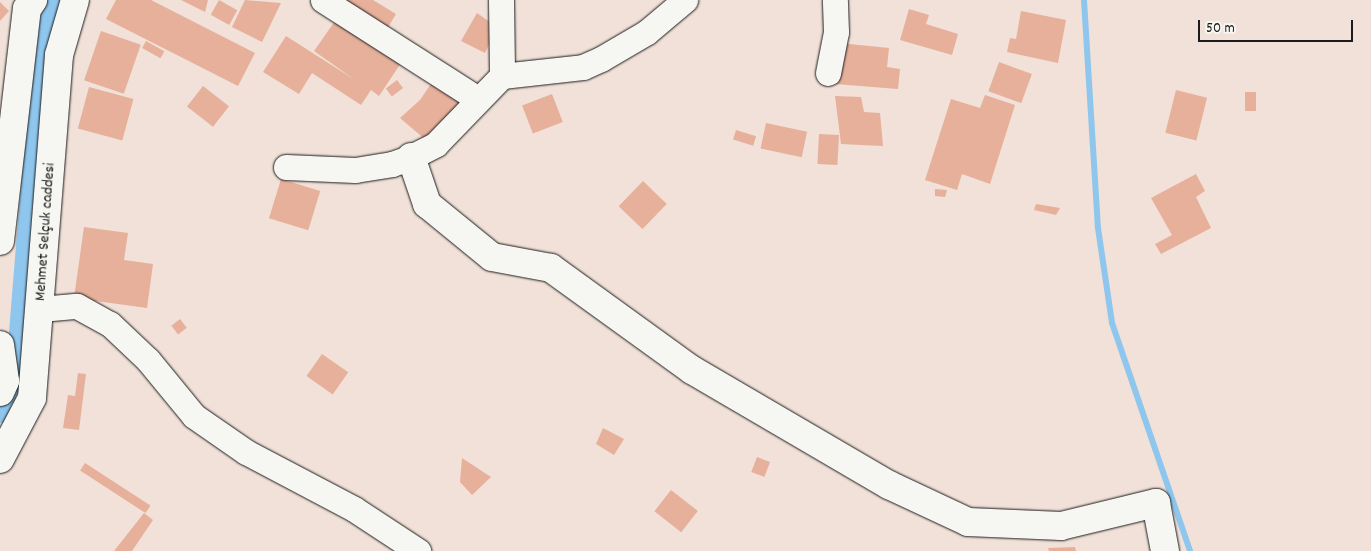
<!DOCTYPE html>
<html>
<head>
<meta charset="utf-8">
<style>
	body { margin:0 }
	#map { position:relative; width:1371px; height:551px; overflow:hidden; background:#f1e1d8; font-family:Dekko,sans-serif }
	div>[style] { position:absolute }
	.stream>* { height:6px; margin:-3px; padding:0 3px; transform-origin:3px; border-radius:3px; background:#8fc6ed }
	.canal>* { height:21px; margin:-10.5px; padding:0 10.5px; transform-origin:10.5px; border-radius:10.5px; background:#8fc6ed }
	.building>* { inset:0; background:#e6b09b; transform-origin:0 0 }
	.roads { filter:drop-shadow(0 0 1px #1c1c1c) drop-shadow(0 0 1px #1c1c1c) }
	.street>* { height:25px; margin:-12.5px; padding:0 12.5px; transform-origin:12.5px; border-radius:12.5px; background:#f6f6f2 }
	.secondary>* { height:28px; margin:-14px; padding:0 14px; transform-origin:14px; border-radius:14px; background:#f6f6f2 }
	span { translate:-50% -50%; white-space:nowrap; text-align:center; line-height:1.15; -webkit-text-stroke:4px #f6f6f2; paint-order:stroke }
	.street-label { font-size:16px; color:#1c1c1c }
	.scale { position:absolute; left:1198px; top:20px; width:155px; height:22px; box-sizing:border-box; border:2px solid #1c1c1c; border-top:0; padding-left:6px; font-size:15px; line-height:18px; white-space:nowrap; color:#1c1c1c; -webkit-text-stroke:4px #f6f6f2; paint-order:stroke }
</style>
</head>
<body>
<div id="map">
	<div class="stream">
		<i style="left:1084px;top:0;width:228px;rotate:86.5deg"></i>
		<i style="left:1098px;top:228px;width:96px;rotate:81.6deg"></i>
		<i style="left:1112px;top:323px;width:241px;rotate:71.1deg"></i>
	</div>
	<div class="canal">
		<i style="left:0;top:412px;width:58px;rotate:-72.8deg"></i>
		<i style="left:17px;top:357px;width:327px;rotate:-85.4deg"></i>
		<i style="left:43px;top:31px;width:34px;rotate:-67deg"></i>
	</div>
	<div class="building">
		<i style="clip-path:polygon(116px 0,151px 0,255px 53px,238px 86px,106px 19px)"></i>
		<i style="clip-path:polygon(181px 0,208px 0,205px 12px)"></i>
		<i style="left:219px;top:0;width:21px;height:17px;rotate:29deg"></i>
		<i style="clip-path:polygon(245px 0,281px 3px,262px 42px,232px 27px)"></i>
		<i style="clip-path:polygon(330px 0,373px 0,396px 14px,384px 34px)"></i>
		<i style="clip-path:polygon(0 2px,9px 11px,0 21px)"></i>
		<i style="clip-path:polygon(909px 9px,929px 15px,926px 24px,958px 34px,952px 55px,900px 40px)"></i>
		<i style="clip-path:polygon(1021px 11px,1066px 20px,1058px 63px,1007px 52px,1010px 38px,1016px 39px)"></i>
		<i style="clip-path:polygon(477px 13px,497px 27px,485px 53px,461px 41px)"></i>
		<i style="clip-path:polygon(335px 21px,401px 63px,379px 96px,371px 90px,361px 105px,312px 73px,299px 94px,263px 72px,286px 36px,355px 80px,314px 51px)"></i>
		<i style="left:101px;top:31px;width:42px;height:52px;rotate:19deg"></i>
		<i style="left:146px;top:41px;width:21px;height:8px;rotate:29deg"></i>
		<i style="clip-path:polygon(839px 43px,889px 48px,887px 67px,900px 69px,898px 89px,835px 84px)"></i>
		<i style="left:999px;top:62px;width:35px;height:31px;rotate:20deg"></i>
		<i style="clip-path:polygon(435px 78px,474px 104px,427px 141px,400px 118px,420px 100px)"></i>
		<i style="left:397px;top:80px;width:10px;height:14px;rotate:53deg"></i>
		<i style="left:203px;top:86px;width:33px;height:26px;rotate:38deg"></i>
		<i style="left:89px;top:87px;width:46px;height:43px;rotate:15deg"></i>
		<i style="left:1176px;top:90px;width:32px;height:44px;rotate:14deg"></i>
		<i style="left:1245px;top:92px;width:11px;height:19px"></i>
		<i style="left:552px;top:94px;width:30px;height:32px;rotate:69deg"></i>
		<i style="clip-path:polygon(985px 95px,1015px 105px,990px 184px,962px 174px,957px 190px,925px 180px,951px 99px,980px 108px)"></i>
		<i style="clip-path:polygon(835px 96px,861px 97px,864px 112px,880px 113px,883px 146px,841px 144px)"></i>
		<i style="left:766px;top:123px;width:42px;height:26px;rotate:12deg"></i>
		<i style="left:736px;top:130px;width:21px;height:10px;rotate:17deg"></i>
		<i style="left:819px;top:134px;width:20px;height:30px;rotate:3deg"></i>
		<i style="clip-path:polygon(1196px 174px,1205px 191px,1196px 197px,1211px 228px,1161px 254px,1155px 244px,1172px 235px,1151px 198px)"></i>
		<i style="left:281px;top:179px;width:41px;height:41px;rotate:17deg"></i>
		<i style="left:643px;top:181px;width:33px;height:35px;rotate:44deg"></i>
		<i style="clip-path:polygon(935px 189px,947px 190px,945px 197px,935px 196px)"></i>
		<i style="clip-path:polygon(1036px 204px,1060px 208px,1056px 215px,1034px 210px)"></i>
		<i style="clip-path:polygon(84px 227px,128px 233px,124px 260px,153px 264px,147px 308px,74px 298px)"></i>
		<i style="left:180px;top:319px;width:11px;height:11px;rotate:52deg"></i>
		<i style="left:322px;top:354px;width:32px;height:27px;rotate:35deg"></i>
		<i style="clip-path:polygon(78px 373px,86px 374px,79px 430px,63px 428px,68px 395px,75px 396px)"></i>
		<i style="clip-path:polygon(603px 428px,624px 439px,614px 455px,596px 444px)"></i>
		<i style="left:757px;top:457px;width:14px;height:16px;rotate:21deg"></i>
		<i style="clip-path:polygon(462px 458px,491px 477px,472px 495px,460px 482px)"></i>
		<i style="left:85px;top:463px;width:78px;height:9px;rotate:33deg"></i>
		<i style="left:671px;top:490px;width:34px;height:27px;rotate:38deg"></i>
		<i style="clip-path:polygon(144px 513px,153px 520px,132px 551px,114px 551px)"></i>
		<i style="clip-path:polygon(1075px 547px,1076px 551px,1049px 551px,1048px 548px)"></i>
	</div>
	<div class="roads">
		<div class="street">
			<i style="left:323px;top:0;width:184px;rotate:32.6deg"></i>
			<i style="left:501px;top:0;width:76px;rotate:89.2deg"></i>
			<i style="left:828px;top:73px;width:42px;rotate:-79deg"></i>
			<i style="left:836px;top:32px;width:32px;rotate:-92deg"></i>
			<i style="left:286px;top:167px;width:69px;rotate:2.5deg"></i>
			<i style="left:355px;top:170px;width:37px;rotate:-9deg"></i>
			<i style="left:392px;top:164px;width:20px;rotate:-20deg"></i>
			<i style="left:411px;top:157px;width:28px;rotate:-27deg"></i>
			<i style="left:436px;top:144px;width:95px;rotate:-45.9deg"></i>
			<i style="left:502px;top:76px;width:81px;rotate:-6.3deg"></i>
			<i style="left:583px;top:67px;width:20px;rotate:-24deg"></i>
			<i style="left:601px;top:59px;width:53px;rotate:-30.4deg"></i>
			<i style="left:647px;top:32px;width:50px;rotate:-40.1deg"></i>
			<i style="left:40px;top:309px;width:37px;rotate:-5deg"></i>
			<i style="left:77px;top:306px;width:38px;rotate:29deg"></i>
			<i style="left:110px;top:324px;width:52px;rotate:43.5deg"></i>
			<i style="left:148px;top:360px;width:72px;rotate:50.6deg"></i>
			<i style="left:194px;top:416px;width:63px;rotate:34.7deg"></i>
			<i style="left:246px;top:452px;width:122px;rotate:27.8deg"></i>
			<i style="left:354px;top:509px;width:77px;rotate:33.3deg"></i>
		</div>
		<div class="secondary">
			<i style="left:411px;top:157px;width:50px;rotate:71.2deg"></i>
			<i style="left:427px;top:204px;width:84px;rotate:39.2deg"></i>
			<i style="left:492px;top:257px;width:60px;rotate:10.6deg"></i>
			<i style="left:551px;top:268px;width:174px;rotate:35.9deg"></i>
			<i style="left:692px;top:370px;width:228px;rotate:30.3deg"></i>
			<i style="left:889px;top:485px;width:87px;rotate:25.1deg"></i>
			<i style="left:968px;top:522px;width:93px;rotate:2.5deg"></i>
			<i style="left:1061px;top:526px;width:98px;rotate:-13.6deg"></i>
			<i style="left:1156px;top:503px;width:49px;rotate:79.4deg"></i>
			<i style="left:0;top:241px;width:234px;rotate:-83.4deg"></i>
			<i style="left:27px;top:9px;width:11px;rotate:-56deg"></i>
			<i style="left:0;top:345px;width:36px;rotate:82deg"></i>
			<i style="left:5px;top:381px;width:12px;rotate:114deg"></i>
			<i style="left:0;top:459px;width:69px;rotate:-62.3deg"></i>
			<i style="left:32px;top:398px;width:344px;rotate:-85.5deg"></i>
			<i style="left:59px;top:55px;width:57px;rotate:-73.8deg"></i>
		</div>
	</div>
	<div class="street-label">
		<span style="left:46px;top:232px;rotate:-86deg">Mehmet Selçuk caddesi</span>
	</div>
	<div class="scale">50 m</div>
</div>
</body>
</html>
